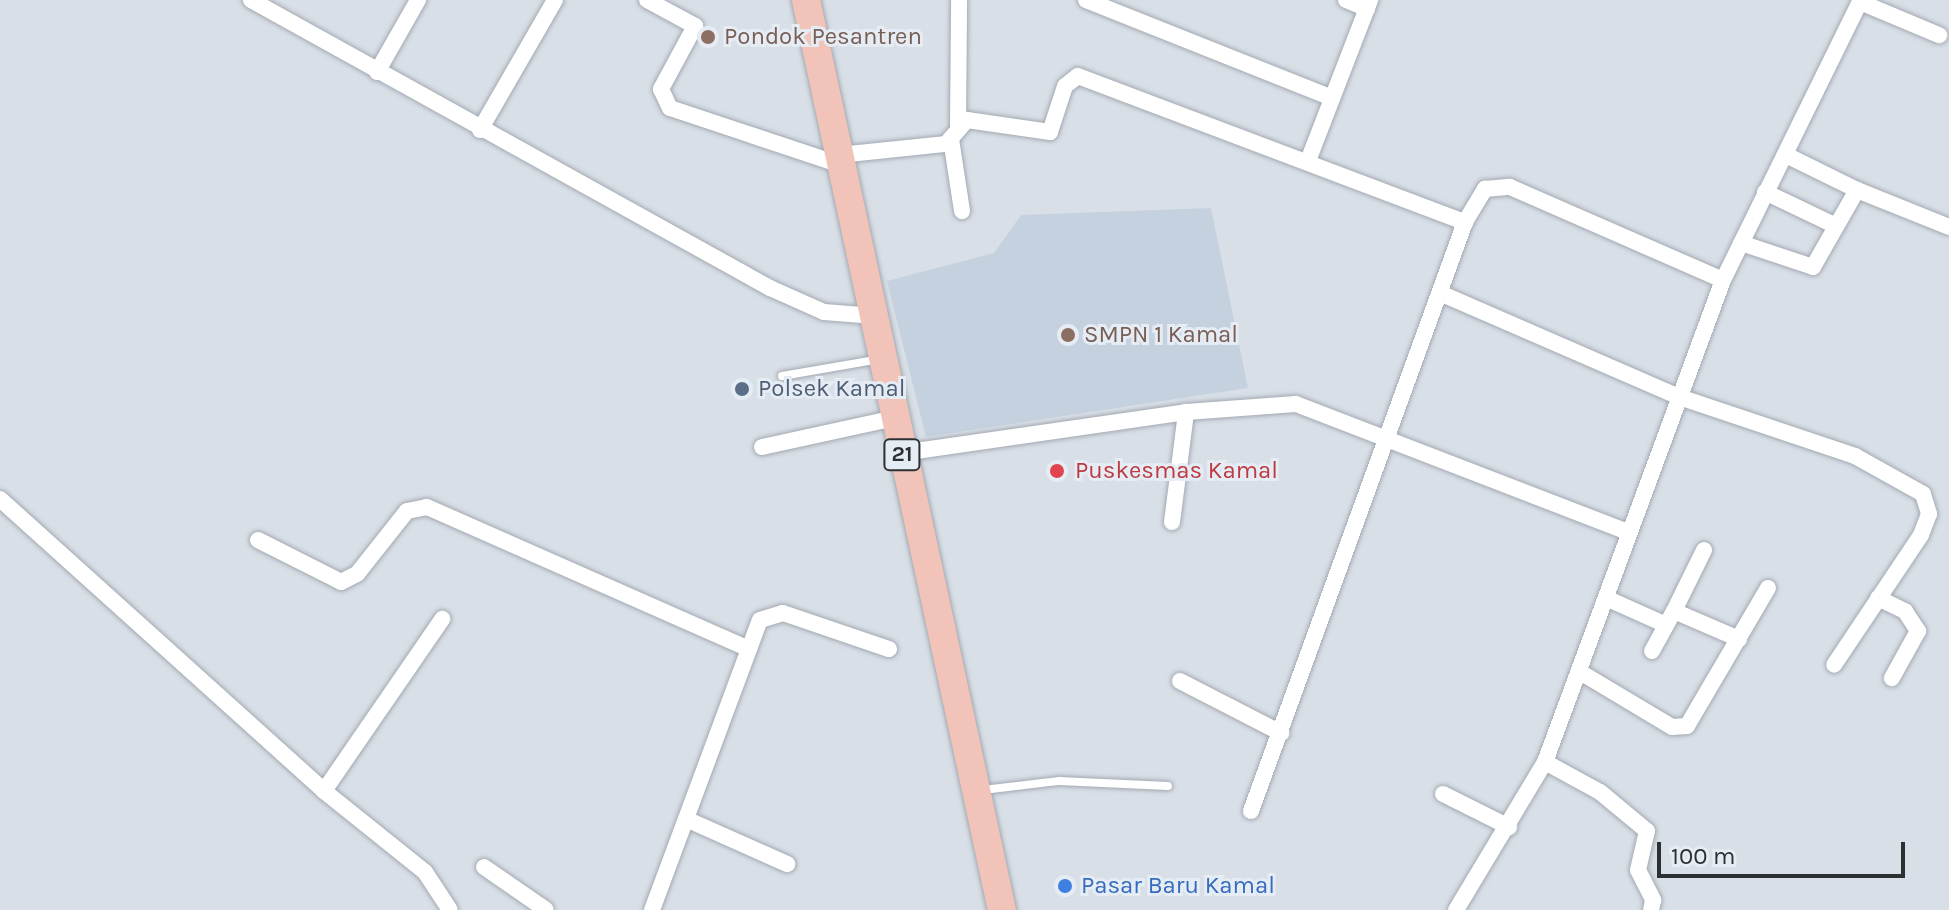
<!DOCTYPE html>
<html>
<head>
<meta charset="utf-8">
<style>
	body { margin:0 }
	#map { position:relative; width:1949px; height:910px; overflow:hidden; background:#d8dfe7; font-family:Karla,sans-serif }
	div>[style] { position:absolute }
	.built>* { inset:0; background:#c6d1df }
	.roads { filter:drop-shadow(0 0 2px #a3a9b1) drop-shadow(0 0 2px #a3a9b1) }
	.lane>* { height:8px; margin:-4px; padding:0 4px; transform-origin:4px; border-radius:4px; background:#fff }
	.street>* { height:16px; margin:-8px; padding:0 8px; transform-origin:8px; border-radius:8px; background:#fff }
	.highway>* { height:28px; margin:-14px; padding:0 14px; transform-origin:14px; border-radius:14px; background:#f2c3b8 }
	.dots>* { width:22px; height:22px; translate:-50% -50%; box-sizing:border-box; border:4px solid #e5ecf4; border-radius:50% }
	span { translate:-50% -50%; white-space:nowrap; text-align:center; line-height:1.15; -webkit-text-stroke:6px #e5ecf4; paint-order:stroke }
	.shield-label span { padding:2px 6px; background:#e5ecf4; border:2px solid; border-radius:6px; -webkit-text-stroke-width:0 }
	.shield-label { font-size:22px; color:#2d3033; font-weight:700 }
	.education-label { font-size:24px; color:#785e54 }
	.left { translate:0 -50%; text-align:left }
	.service-label { font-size:24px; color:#4e5e75 }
	.health-label { font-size:24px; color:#be3a42 }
	.shop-label { font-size:24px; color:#366cbe }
	.scale { position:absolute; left:1657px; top:842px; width:248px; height:36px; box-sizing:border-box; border:4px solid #2d3033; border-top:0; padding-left:10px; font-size:24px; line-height:28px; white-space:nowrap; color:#2d3033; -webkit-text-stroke:6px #e5ecf4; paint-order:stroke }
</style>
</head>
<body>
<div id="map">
	<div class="built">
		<i style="clip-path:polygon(1211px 208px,1248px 388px,926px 437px,887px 281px,994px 253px,1021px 215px)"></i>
	</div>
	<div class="roads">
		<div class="lane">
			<i style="left:782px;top:376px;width:99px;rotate:-9.8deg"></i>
			<i style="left:983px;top:790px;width:77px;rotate:-6.8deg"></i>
			<i style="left:1059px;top:781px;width:109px;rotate:2.6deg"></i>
		</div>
		<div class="street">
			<i style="left:251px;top:0;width:594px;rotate:29.03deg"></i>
			<i style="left:770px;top:288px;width:59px;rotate:24deg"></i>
			<i style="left:824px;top:312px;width:51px;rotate:4.5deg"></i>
			<i style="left:647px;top:0;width:55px;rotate:28.4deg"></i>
			<i style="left:695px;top:26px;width:72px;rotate:118.4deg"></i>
			<i style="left:661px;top:89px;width:21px;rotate:65deg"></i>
			<i style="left:670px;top:108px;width:180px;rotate:18.4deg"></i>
			<i style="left:1086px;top:0;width:265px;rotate:21.7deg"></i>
			<i style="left:1346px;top:0;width:23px;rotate:23deg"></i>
			<i style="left:1860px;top:2px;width:86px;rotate:22.7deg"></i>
			<i style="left:377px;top:72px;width:83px;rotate:-60.3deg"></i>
			<i style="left:958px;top:125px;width:125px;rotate:-89.5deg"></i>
			<i style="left:480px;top:130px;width:150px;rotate:-60deg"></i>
			<i style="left:951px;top:139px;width:73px;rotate:81.3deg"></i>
			<i style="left:839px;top:155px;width:108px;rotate:-5.9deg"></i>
			<i style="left:946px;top:144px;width:32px;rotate:-49deg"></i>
			<i style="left:967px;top:120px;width:84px;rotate:8.2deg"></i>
			<i style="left:1050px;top:132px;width:48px;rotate:-71.9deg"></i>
			<i style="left:1065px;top:86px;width:16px;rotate:-38deg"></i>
			<i style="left:1078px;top:76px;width:414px;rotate:20.7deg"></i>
			<i style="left:1786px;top:155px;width:79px;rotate:26.2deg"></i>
			<i style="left:1308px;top:161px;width:173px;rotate:-68.9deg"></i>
			<i style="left:1765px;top:192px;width:76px;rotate:25.6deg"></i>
			<i style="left:1741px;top:243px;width:76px;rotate:18.4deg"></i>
			<i style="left:1813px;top:267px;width:89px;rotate:-60.3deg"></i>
			<i style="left:1857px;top:190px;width:99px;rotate:21.9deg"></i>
			<i style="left:1440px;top:293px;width:261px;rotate:23.5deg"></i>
			<i style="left:1679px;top:397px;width:186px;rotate:18.5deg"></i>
			<i style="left:1855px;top:456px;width:78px;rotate:29.2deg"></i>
			<i style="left:1923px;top:494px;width:21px;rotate:73deg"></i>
			<i style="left:1929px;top:514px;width:22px;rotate:111deg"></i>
			<i style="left:1921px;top:535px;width:156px;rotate:123.8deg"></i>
			<i style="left:762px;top:447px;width:136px;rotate:-12.3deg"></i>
			<i style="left:902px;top:453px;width:287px;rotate:-8.2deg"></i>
			<i style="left:1186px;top:412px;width:110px;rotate:-4.2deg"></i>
			<i style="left:1296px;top:404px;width:356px;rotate:21.1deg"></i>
			<i style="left:0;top:499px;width:436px;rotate:42deg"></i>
			<i style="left:324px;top:791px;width:129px;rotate:38.7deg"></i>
			<i style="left:425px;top:872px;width:45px;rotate:56.7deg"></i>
			<i style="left:1172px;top:522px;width:111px;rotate:-82.7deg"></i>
			<i style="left:258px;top:540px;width:93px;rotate:26.8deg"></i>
			<i style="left:341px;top:582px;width:18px;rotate:-27deg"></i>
			<i style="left:357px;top:574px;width:80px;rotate:-51.6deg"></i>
			<i style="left:407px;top:511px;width:20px;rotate:-11deg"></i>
			<i style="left:427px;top:507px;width:352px;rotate:23.8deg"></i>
			<i style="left:1606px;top:598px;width:66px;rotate:24.2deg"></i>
			<i style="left:1878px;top:598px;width:30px;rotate:26deg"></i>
			<i style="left:1905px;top:611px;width:24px;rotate:57deg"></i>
			<i style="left:1918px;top:631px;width:54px;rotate:119deg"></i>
			<i style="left:1674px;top:611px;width:68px;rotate:-63.8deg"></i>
			<i style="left:1652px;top:651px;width:46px;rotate:-61.2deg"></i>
			<i style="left:1674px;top:611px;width:71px;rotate:23.3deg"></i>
			<i style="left:1580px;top:672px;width:107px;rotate:30.9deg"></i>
			<i style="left:1672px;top:727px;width:15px;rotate:-4deg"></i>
			<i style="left:1687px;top:726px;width:160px;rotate:-59.6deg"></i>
			<i style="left:1180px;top:681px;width:114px;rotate:27.2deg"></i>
			<i style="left:1545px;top:762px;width:63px;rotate:28.6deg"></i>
			<i style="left:1600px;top:792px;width:61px;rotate:39.7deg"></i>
			<i style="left:1647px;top:831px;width:40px;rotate:103deg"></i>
			<i style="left:1638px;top:870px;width:34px;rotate:63deg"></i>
			<i style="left:1653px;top:900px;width:10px;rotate:101deg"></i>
			<i style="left:324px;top:791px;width:209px;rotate:-55.5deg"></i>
			<i style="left:1443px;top:794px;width:74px;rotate:26.6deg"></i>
			<i style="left:1251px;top:811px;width:627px;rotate:-70.03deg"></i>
			<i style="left:1465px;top:222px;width:39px;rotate:-59deg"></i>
			<i style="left:1485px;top:189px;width:25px;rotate:-5deg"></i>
			<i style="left:1510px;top:187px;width:232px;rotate:23.6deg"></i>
			<i style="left:686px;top:819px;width:111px;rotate:24deg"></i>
			<i style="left:484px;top:867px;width:75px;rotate:34.7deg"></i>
			<i style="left:652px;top:910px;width:309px;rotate:-69.6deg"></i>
			<i style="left:760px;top:620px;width:24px;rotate:-17deg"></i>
			<i style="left:783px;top:613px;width:112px;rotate:18.8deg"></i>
			<i style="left:1456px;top:910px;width:173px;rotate:-59deg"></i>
			<i style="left:1545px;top:762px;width:514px;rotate:-69.73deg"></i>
			<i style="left:1723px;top:280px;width:312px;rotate:-63.8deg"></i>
		</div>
		<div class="highway">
			<i style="left:806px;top:0;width:931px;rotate:77.85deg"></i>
		</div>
	</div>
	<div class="dots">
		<i style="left:708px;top:37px;background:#8d6e63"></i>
		<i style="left:1068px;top:335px;background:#8d6e63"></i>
		<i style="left:742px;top:389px;background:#5c6f8a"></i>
		<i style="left:1057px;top:471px;background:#e0444e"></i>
		<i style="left:1065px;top:886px;background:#3f7fe0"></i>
	</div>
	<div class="shield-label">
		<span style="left:902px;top:455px">21</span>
	</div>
	<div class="education-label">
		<span class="left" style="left:724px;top:37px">Pondok Pesantren</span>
		<span class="left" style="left:1084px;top:335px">SMPN 1 Kamal</span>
	</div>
	<div class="service-label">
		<span class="left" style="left:758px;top:389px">Polsek Kamal</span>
	</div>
	<div class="health-label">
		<span class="left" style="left:1075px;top:471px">Puskesmas Kamal</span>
	</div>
	<div class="shop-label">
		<span class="left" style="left:1081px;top:886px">Pasar Baru Kamal</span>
	</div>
	<div class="scale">100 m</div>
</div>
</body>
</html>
